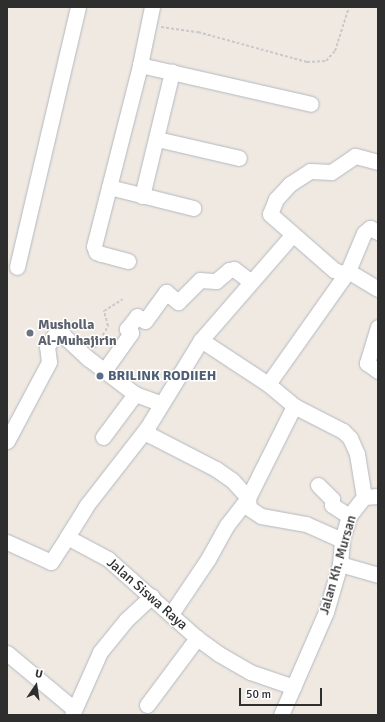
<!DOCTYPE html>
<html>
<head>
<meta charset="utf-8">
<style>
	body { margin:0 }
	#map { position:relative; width:385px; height:722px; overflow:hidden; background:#efe9e1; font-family:Signika,sans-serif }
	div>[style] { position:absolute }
	.path>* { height:2px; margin-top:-1px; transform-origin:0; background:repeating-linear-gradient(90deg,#c9c9c9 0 3px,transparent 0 5px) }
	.roads { filter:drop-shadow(0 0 1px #b4b7c1) drop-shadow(0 0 1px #b4b7c1) }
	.minor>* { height:15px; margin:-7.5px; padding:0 7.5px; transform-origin:7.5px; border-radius:7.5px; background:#fff }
	.dots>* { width:11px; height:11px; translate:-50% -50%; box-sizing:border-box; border:2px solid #fff; border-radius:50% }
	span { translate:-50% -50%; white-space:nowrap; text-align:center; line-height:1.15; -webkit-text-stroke:3px #fff; paint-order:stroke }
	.worship-label { font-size:14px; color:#5b616d; font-weight:700 }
	.left { translate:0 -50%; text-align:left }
	.service-label { font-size:14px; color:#4e5e75; font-weight:700 }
	.street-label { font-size:14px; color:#2e2e2e }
	.frame { position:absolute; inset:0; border:8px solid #2e2e2e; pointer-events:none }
	.north { position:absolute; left:16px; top:666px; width:40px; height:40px; -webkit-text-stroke:3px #fff; paint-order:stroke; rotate:13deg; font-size:11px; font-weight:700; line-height:16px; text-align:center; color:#2e2e2e }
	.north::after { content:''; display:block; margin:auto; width:14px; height:18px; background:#2e2e2e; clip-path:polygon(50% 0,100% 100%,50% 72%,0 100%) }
	.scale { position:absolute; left:239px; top:688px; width:83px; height:18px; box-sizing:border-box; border:2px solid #2e2e2e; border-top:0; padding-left:5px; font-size:12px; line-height:14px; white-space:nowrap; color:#2e2e2e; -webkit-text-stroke:3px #fff; paint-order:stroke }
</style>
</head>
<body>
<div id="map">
	<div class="path">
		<i style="left:161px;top:27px;width:37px;rotate:8deg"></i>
		<i style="left:198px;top:32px;width:113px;rotate:15.4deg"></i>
		<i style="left:307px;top:62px;width:19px;rotate:-3deg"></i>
		<i style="left:326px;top:61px;width:13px;rotate:-48deg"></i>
		<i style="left:335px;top:51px;width:46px;rotate:-72.3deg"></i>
		<i style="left:95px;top:348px;width:26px;rotate:-59deg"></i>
		<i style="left:108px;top:326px;width:16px;rotate:-105deg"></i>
		<i style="left:104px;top:311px;width:22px;rotate:-32deg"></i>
	</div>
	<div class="roads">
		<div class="minor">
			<i style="left:140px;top:65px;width:175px;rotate:12.8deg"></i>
			<i style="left:157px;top:139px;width:84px;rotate:13deg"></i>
			<i style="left:378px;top:162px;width:24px;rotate:-165deg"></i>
			<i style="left:355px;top:156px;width:29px;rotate:146deg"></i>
			<i style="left:331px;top:172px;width:21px;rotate:-177deg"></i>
			<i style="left:310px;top:171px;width:24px;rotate:147deg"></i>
			<i style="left:290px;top:184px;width:21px;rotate:133deg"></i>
			<i style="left:276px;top:199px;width:16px;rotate:112deg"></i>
			<i style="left:270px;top:214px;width:85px;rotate:41.2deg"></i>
			<i style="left:334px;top:270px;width:9px;rotate:21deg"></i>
			<i style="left:342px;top:273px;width:6px;rotate:-18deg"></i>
			<i style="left:348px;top:271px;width:35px;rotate:31deg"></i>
			<i style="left:109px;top:187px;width:87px;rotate:14deg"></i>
			<i style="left:142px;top:196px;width:128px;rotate:-76.4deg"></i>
			<i style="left:128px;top:261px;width:28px;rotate:-165deg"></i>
			<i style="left:101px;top:254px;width:5px;rotate:-158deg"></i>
			<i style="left:96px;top:252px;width:6px;rotate:-108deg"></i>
			<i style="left:94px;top:246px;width:187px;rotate:-75.7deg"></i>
			<i style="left:140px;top:65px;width:59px;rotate:-78.3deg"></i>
			<i style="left:17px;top:267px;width:267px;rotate:-76.8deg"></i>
			<i style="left:378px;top:327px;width:38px;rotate:107deg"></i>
			<i style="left:367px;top:363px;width:14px;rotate:36deg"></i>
			<i style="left:201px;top:340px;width:80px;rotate:33.3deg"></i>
			<i style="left:268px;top:384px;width:34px;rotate:40deg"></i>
			<i style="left:294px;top:406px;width:55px;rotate:27deg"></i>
			<i style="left:343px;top:431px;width:10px;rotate:45deg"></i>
			<i style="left:350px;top:438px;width:17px;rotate:66deg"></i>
			<i style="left:357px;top:454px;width:44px;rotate:80.8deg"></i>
			<i style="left:104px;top:371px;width:47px;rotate:-54.6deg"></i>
			<i style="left:131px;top:333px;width:6px;rotate:-135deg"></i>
			<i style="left:127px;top:329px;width:16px;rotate:-52deg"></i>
			<i style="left:137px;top:316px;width:9px;rotate:32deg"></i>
			<i style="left:145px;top:321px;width:36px;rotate:-54deg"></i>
			<i style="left:166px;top:292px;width:16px;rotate:40deg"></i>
			<i style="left:178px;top:302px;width:31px;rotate:-45deg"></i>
			<i style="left:200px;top:280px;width:16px;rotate:4deg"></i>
			<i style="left:216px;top:281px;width:17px;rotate:-40deg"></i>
			<i style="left:229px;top:270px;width:5px;rotate:-11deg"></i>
			<i style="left:234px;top:269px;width:21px;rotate:37deg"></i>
			<i style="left:268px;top:384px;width:138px;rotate:-54.7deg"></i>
			<i style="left:348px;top:271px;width:41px;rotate:-67.2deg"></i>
			<i style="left:364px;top:233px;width:8px;rotate:-40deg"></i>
			<i style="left:370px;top:228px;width:9px;rotate:27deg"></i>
			<i style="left:147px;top:428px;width:8px;rotate:67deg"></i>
			<i style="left:150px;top:435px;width:74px;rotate:27.3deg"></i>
			<i style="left:216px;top:469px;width:19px;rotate:35deg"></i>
			<i style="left:232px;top:480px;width:24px;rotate:48deg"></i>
			<i style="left:248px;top:498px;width:10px;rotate:84deg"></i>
			<i style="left:249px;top:508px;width:14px;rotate:34deg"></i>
			<i style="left:261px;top:516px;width:46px;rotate:10.1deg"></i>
			<i style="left:306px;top:524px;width:39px;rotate:24deg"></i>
			<i style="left:103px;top:437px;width:54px;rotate:-53.3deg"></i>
			<i style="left:7px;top:441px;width:89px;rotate:-62deg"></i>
			<i style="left:49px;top:362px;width:16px;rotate:-97deg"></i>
			<i style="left:47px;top:346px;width:12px;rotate:-55deg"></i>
			<i style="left:54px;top:336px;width:10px"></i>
			<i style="left:64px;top:336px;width:34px;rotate:43deg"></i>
			<i style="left:89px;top:359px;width:58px;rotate:37.3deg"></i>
			<i style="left:135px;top:394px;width:27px;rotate:20deg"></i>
			<i style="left:318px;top:485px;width:20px;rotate:45deg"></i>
			<i style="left:332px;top:499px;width:6px;rotate:90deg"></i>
			<i style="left:332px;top:505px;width:20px;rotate:33deg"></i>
			<i style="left:67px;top:537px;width:36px;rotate:-58deg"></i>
			<i style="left:86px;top:506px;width:99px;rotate:-52deg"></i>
			<i style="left:147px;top:428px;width:103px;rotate:-58.5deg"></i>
			<i style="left:201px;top:340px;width:140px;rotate:-49deg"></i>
			<i style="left:7px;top:542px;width:48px;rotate:24.4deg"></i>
			<i style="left:51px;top:562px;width:30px;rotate:-57deg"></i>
			<i style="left:67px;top:537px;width:47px;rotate:28.2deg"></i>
			<i style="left:108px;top:559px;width:119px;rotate:41.6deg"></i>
			<i style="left:197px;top:638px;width:27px;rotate:36deg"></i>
			<i style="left:219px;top:654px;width:36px;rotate:30deg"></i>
			<i style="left:250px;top:672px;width:46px;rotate:18.8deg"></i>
			<i style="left:340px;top:564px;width:40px;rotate:16deg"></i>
			<i style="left:171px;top:614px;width:66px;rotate:-56.1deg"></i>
			<i style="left:208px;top:559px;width:39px;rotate:-61deg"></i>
			<i style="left:227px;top:525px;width:34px;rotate:-52deg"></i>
			<i style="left:248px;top:498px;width:103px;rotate:-63.4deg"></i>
			<i style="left:7px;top:653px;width:87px;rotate:39.9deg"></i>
			<i style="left:147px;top:705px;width:84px;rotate:-53.3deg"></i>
			<i style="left:72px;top:715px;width:69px;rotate:-66deg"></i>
			<i style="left:100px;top:652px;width:41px;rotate:-50.9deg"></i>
			<i style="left:126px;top:620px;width:35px;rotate:-43deg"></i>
			<i style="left:281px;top:715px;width:112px;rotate:-66.4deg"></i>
			<i style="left:326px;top:612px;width:50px;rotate:-73.7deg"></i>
			<i style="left:340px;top:564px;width:24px;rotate:-85deg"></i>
			<i style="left:342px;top:540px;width:25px;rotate:-74deg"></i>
			<i style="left:349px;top:516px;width:24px;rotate:-52deg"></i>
			<i style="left:364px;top:497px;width:14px;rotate:-4deg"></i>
		</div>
	</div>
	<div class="dots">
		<i style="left:30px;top:333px;background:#6b7280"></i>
		<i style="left:100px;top:376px;background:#5c6f8a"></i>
	</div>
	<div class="worship-label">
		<span class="left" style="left:38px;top:333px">Musholla<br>Al-Muhajirin</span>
	</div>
	<div class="service-label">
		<span class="left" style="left:108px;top:376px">BRILINK RODIIEH</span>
	</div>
	<div class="street-label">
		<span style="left:338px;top:565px;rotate:-74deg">Jalan Kh. Mursan</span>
		<span style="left:147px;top:594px;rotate:41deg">Jalan Siswa Raya</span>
	</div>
	<div class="frame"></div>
	<div class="north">U</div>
	<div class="scale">50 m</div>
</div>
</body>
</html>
